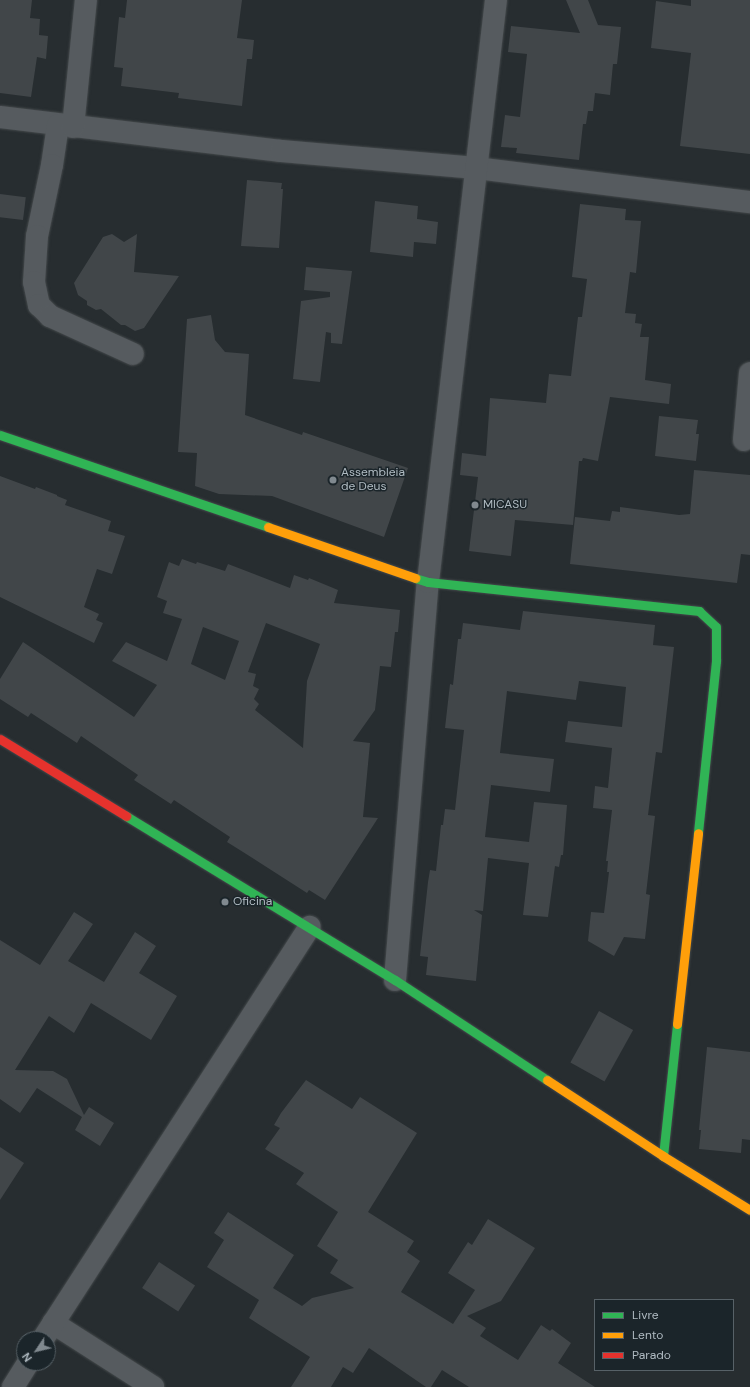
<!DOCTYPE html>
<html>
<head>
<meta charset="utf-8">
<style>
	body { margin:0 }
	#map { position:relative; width:750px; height:1387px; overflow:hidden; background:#272d30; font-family:"DM Sans",sans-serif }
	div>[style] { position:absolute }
	.building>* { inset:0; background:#414649; transform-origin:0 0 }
	.roads { filter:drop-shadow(0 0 1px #44494b) drop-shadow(0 0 1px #44494b) }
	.street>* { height:22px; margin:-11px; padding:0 11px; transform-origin:11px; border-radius:11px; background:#565b5f }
	.fast>* { height:9px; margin:-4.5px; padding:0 4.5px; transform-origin:4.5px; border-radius:4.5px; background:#30b455 }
	.slow>* { height:9px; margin:-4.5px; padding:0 4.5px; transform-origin:4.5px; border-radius:4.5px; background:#ff9f0a }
	.jam>* { height:9px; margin:-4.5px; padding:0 4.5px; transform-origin:4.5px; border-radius:4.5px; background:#e5322d }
	.dots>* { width:11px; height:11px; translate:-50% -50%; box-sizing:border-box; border:2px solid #1b252a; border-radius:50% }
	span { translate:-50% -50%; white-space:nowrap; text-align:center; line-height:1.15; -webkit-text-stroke:3px #1b252a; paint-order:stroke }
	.poi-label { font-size:12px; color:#b0bbc2 }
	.left { translate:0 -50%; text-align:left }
	.legend { position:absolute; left:594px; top:1299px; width:140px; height:72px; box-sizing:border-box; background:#1b252a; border:1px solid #576167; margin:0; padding:5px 7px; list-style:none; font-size:12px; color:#b0bbc2 }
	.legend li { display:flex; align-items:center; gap:8px; height:20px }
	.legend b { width:20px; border:1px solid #576167 }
	.north { position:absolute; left:16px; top:1331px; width:40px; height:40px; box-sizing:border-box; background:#1b252a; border:1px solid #576167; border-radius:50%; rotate:235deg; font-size:11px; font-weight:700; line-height:16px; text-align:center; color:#b0bbc2 }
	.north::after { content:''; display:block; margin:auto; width:14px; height:18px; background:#80898f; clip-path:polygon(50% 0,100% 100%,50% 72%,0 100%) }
</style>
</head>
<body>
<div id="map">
	<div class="building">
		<i style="clip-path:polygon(0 0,32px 0,30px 18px,40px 19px,39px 35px,48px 36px,46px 59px,37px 57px,31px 97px,0 93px)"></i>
		<i style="clip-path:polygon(127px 0,242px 0,237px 38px,254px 40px,252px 59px,247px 59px,242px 106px,178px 98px,179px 93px,121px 86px,123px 68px,114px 67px,119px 17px,125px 18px)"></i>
		<i style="clip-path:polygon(566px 0,588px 0,598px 25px,621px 27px,617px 64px,613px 64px,610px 95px,595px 93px,593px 111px,588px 111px,586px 124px,583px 124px,579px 160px,516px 153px,517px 148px,501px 147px,505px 115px,520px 117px,527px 54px,508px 52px,511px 26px,580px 33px)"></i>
		<i style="clip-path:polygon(691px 0,750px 0,750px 154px,680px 146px,691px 53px,651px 48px,656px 1px,691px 6px)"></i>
		<i style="clip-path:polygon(247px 180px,282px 183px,281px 189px,283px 189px,279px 248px,241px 246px)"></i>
		<i style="left:0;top:194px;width:26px;height:23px;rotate:7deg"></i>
		<i style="clip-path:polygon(375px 201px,418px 206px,417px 219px,438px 222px,436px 244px,414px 242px,413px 257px,370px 252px)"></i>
		<i style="clip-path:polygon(580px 204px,626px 209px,625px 220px,641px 221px,636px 273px,630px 272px,625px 313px,636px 314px,635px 323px,642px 324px,640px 337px,649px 337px,645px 380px,671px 384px,669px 404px,610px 397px,598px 461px,583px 458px,582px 461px,579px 461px,573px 525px,515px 520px,511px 556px,469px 551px,478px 477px,460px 475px,462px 453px,486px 456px,490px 398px,546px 403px,549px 374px,571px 376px,578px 317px,582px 317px,587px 279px,572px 277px)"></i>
		<i style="clip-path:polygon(112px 234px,124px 242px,137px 234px,134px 272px,179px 276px,144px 328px,135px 331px,125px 325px,121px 325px,101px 309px,96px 310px,87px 305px,87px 301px,78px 295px,74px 283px,103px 237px)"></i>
		<i style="clip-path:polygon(306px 267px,352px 271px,342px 344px,331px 343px,331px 333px,326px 332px,320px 382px,293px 379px,301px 301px,330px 297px,330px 292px,304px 290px)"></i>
		<i style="clip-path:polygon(211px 315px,215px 340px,225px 352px,249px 354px,245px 415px,302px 435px,303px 432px,408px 468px,384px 537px,272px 496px,219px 494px,195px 486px,197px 453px,178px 452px,187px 319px)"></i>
		<i style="clip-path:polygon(659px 416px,698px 420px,696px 434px,699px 434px,696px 461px,655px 456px)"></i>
		<i style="clip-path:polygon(694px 470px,750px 475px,750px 555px,741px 554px,737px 583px,570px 564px,575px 517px,610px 521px,612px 511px,620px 512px,620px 507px,679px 515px,690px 514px)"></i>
		<i style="clip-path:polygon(0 476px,35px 489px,36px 487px,57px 495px,57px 496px,67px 500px,65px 505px,111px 521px,108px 531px,125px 536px,112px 574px,97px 569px,84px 607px,99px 614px,96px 620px,103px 623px,94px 643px,0 597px)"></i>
		<i style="clip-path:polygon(evenodd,182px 559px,196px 564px,197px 562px,225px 571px,228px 564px,290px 588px,294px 575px,308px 580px,309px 578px,338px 590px,334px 603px,400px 610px,398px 632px,395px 632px,391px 667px,380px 666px,375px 710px,353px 741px,370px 743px,363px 817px,378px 818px,325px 900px,309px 890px,307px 893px,243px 852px,227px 842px,230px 837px,174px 800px,171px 804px,134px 780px,138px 775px,81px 736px,77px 743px,31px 713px,28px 717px,0 699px,0 679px,23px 642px,134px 717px,157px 685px,112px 661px,126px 642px,167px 661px,182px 619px,163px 613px,167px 601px,157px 597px,169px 562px,179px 566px,182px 559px,266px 623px,320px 644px,307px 681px,303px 748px,255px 710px,259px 704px,254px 699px,259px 689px,253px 686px,256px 674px,248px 672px,266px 623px,182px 559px,203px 627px,239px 641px,225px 680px,191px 664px,203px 627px)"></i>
		<i style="clip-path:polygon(523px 611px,655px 625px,653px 645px,674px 647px,662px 753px,656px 752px,648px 815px,655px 816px,646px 894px,650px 895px,645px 939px,624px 937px,614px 956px,588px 941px,591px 912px,604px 913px,609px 872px,607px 872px,608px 861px,606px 861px,612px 810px,593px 808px,595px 786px,608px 788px,612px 748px,565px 742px,568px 721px,622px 727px,626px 687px,579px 681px,576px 700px,507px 691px,500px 753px,554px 759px,550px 792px,491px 785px,485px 837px,529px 842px,534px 802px,567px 805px,563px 855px,561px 855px,559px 867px,555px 866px,548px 917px,523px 915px,529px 863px,488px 858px,483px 911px,474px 910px,482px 915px,476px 981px,426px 975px,428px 957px,420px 956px,428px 882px,430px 870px,436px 871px,441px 825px,443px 825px,445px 809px,455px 810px,464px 730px,445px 728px,450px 684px,453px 685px,458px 639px,461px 639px,463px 623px,520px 630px)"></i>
		<i style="clip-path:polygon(74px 912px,93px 924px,68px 961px,104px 982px,135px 932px,156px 946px,139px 973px,177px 996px,151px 1040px,91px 1003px,74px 1033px,49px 1016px,15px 1070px,53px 1071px,67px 1079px,84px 1115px,89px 1107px,114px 1123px,100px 1146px,75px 1130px,82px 1117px,37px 1088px,20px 1113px,0 1099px,0 940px,40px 965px)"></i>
		<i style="left:599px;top:1011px;width:39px;height:59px;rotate:29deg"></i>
		<i style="clip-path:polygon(707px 1047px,750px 1052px,750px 1140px,742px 1139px,741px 1153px,699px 1149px,701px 1130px,699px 1130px)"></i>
		<i style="clip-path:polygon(306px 1080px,352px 1109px,360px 1097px,417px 1133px,368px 1212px,414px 1241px,407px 1252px,420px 1261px,401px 1292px,453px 1324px,475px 1290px,448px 1273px,468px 1242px,472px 1245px,488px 1219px,535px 1248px,501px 1301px,467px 1316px,486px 1328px,480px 1336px,518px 1360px,541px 1325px,550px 1331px,552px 1329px,571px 1343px,558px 1363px,595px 1387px,469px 1387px,442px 1370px,431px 1387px,426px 1387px,369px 1348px,353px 1373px,343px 1367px,331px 1387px,291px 1387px,310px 1357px,249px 1318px,259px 1300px,207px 1267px,224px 1240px,214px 1233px,228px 1212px,294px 1255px,273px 1288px,302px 1306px,312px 1298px,354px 1288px,330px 1273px,338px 1260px,317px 1246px,338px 1212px,296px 1184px,304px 1173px,265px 1149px,280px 1128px,274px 1125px,281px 1113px)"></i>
		<i style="clip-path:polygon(0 1147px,24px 1163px,0 1200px)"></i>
		<i style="left:159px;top:1262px;width:43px;height:31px;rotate:33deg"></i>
	</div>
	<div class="roads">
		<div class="street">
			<i style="left:0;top:117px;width:283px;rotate:6.9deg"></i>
			<i style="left:281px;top:151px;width:196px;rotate:5deg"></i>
			<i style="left:476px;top:168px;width:276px;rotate:7.1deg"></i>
			<i style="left:58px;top:125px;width:40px;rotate:98.5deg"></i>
			<i style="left:52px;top:165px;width:73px;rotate:101.9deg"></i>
			<i style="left:37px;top:236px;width:46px;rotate:93.7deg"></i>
			<i style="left:34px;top:282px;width:24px;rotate:78deg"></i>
			<i style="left:39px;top:305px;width:16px;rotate:45deg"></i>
			<i style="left:50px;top:316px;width:91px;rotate:24.6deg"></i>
			<i style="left:73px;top:127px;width:128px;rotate:-84.2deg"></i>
			<i style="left:744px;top:440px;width:67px;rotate:-84.9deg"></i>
			<i style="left:395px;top:980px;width:399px;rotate:-85.3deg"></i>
			<i style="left:428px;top:582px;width:586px;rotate:-83.34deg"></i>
			<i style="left:53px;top:1323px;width:119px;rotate:32.6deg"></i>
			<i style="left:43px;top:1339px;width:491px;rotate:-57.1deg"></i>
			<i style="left:13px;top:1387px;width:28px;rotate:-58deg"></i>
		</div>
		<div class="fast">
			<i style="left:0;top:435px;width:283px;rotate:18.9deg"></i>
			<i style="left:415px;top:578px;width:14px;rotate:17deg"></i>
			<i style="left:428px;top:582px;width:273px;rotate:6.1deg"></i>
			<i style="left:699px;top:611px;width:23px;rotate:43deg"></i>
			<i style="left:716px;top:627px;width:34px;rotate:90deg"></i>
			<i style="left:716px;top:661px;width:173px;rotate:96deg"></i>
			<i style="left:126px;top:816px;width:315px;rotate:31.4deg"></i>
			<i style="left:395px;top:980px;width:182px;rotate:33.3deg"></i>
			<i style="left:663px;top:1156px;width:133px;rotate:-83.9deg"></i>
		</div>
		<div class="slow">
			<i style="left:268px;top:527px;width:156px;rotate:19.1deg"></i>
			<i style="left:677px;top:1024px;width:192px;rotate:-83.7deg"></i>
			<i style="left:547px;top:1080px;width:139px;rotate:33.2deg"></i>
			<i style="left:663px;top:1156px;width:102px;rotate:31.8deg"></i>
		</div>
		<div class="jam">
			<i style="left:0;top:739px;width:148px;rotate:31.4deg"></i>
		</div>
	</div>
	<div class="dots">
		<i style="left:333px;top:480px;background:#80898f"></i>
		<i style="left:475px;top:505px;background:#80898f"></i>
		<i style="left:225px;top:902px;background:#80898f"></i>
	</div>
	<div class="poi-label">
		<span class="left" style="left:341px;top:480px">Assembleia<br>de Deus</span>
		<span class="left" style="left:483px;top:505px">MICASU</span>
		<span class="left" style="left:233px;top:902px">Oficina</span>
	</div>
	<ul class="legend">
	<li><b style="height:5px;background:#30b455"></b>Livre</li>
	<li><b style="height:5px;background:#ff9f0a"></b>Lento</li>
	<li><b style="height:5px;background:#e5322d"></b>Parado</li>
	</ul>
	<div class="north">N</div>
</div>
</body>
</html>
